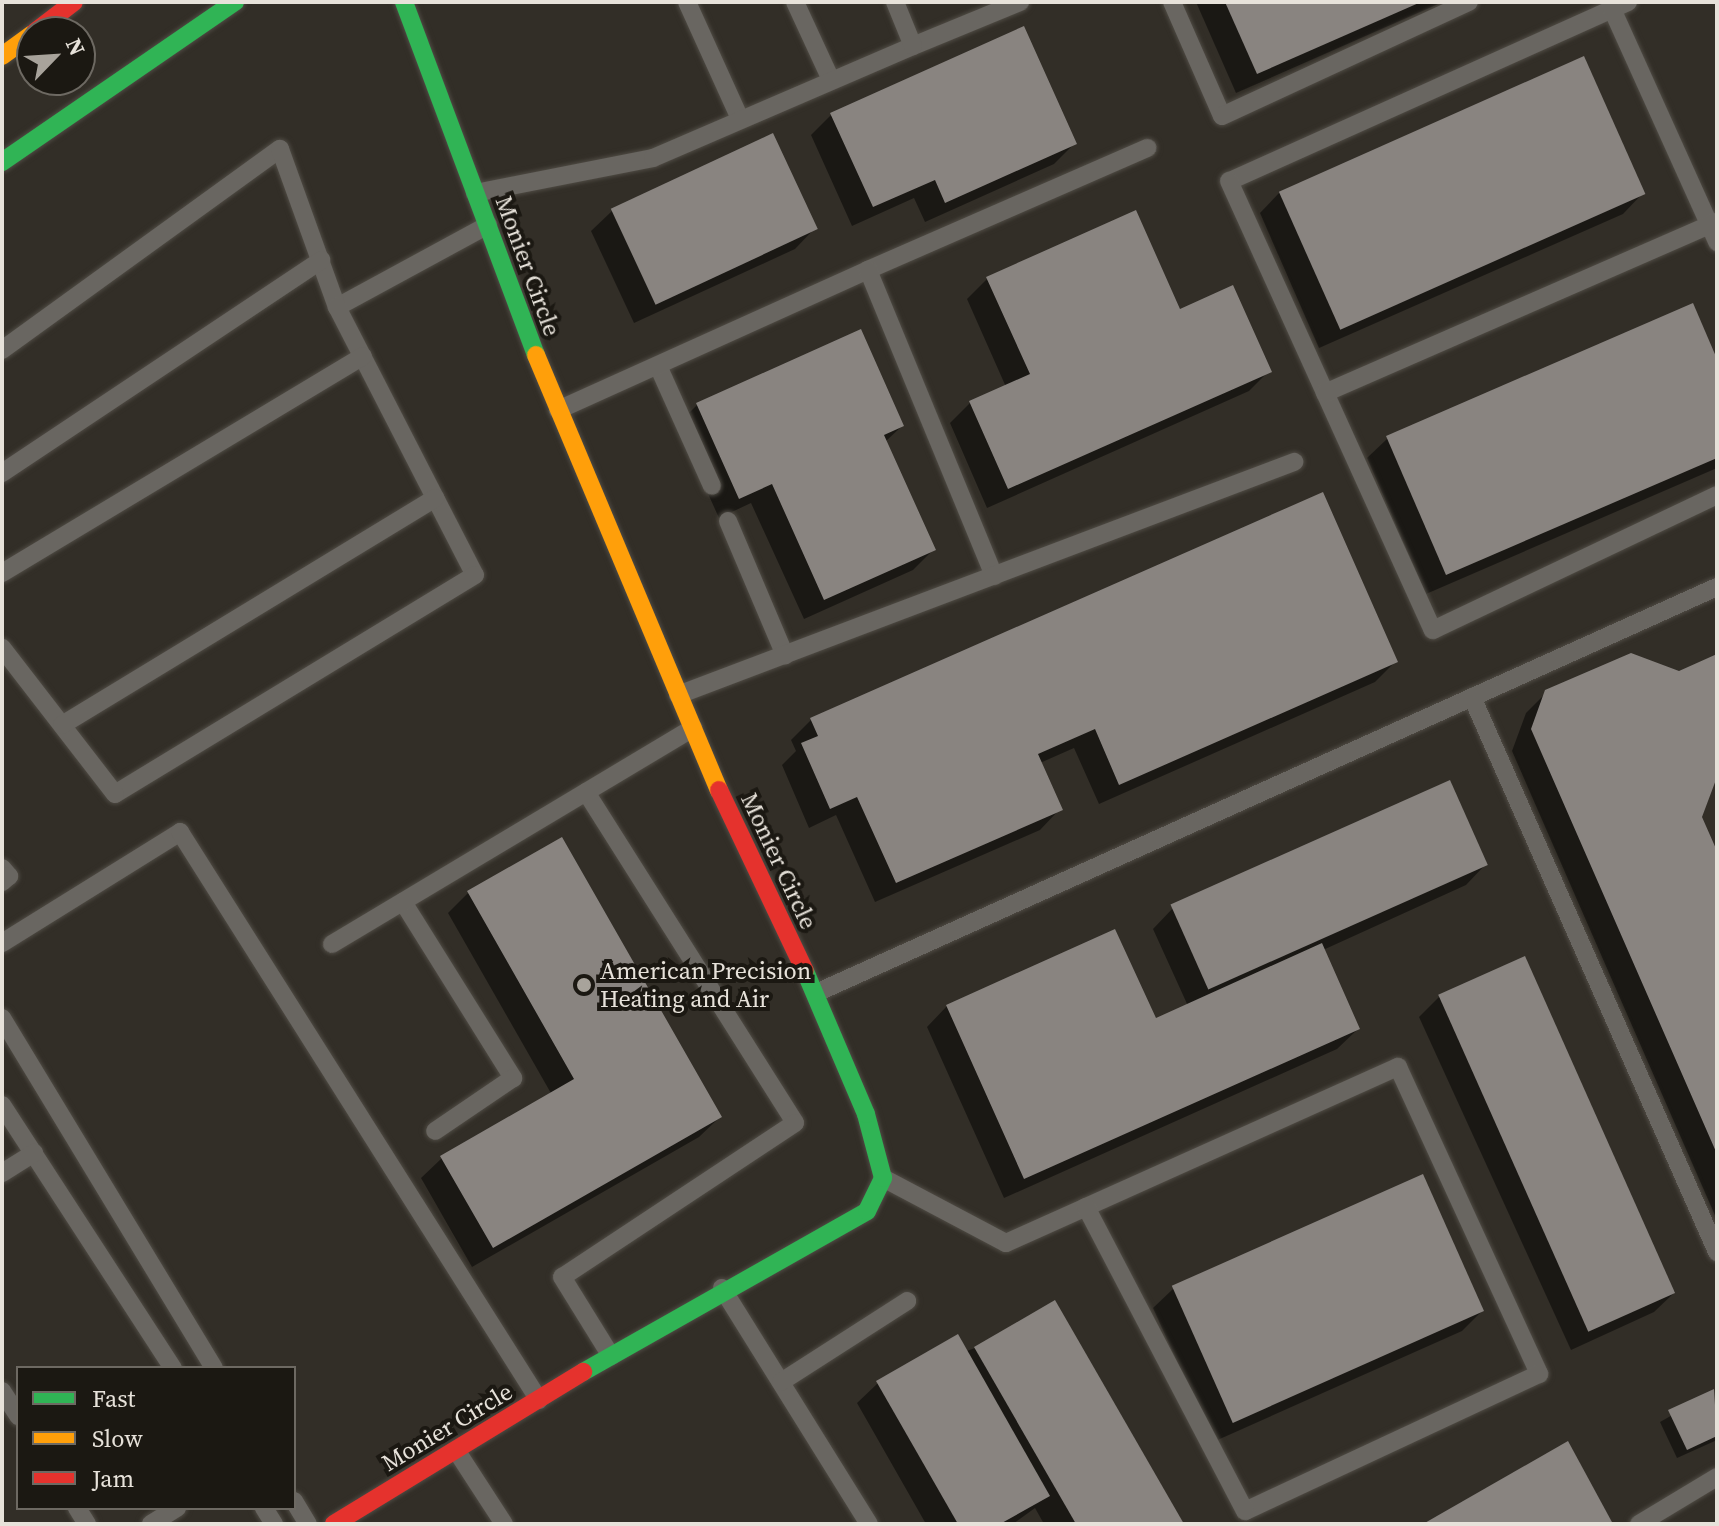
<!DOCTYPE html>
<html>
<head>
<meta charset="utf-8">
<style>
	body { margin:0 }
	#map { position:relative; width:1719px; height:1526px; overflow:hidden; background:#322e27; font-family:"Source Serif 4",serif }
	div>[style] { position:absolute }
	.shadow>* { inset:0; background:#0007 }
	.building>* { inset:0; background:#898480; transform-origin:0 0 }
	.roads { filter:drop-shadow(0 0 2px #4f4b44) drop-shadow(0 0 2px #4f4b44) }
	.lane>* { height:18px; margin:-9px; padding:0 9px; transform-origin:9px; border-radius:9px; background:#696661 }
	.fast>* { height:18px; margin:-9px; padding:0 9px; transform-origin:9px; border-radius:9px; background:#30b455 }
	.slow>* { height:18px; margin:-9px; padding:0 9px; transform-origin:9px; border-radius:9px; background:#ff9f0a }
	.jam>* { height:18px; margin:-9px; padding:0 9px; transform-origin:9px; border-radius:9px; background:#e5322d }
	.dots>* { width:22px; height:22px; translate:-50% -50%; box-sizing:border-box; border:4px solid #1b1812; border-radius:50% }
	span { translate:-50% -50%; white-space:nowrap; text-align:center; line-height:1.15; -webkit-text-stroke:8px #1b1812; paint-order:stroke }
	.street-label { font-size:24px; color:#e7e2da }
	.poi-label { font-size:24px; color:#e7e2da }
	.left { translate:0 -50%; text-align:left }
	.frame { position:absolute; inset:0; border:4px solid #e7e2da; pointer-events:none }
	.legend { position:absolute; left:16px; top:1366px; width:280px; height:144px; box-sizing:border-box; background:#1b1812; border:2px solid #6d6962; margin:0; padding:10px 14px; list-style:none; font-size:24px; color:#e7e2da }
	.legend li { display:flex; align-items:center; gap:16px; height:40px }
	.legend b { width:40px; border:2px solid #6d6962 }
	.north { position:absolute; left:16px; top:16px; width:80px; height:80px; box-sizing:border-box; background:#1b1812; border:2px solid #6d6962; border-radius:50%; rotate:65deg; font-size:22px; font-weight:700; line-height:32px; text-align:center; color:#e7e2da }
	.north::after { content:''; display:block; margin:auto; width:28px; height:36px; background:#a8a39b; clip-path:polygon(50% 0,100% 100%,50% 72%,0 100%) }
</style>
</head>
<body>
<div id="map">
	<div class="shadow">
		<i style="clip-path:polygon(1196px 2px,1443px 2px,1236px 93px)"></i>
		<i style="clip-path:polygon(832px 114px,1074px 144px,1054px 164px,925px 222px,914px 198px,852px 226px,811px 135px)"></i>
		<i style="clip-path:polygon(772px 136px,815px 228px,795px 249px,634px 323px,591px 231px,612px 211px)"></i>
		<i style="clip-path:polygon(1280px 192px,1643px 193px,1623px 214px,1319px 348px,1260px 213px)"></i>
		<i style="clip-path:polygon(987px 279px,1179px 311px,1269px 371px,1249px 391px,987px 508px,950px 423px,970px 403px,1006px 387px,967px 299px)"></i>
		<i style="clip-path:polygon(1717px 364px,1717px 468px,1426px 594px,1367px 458px,1388px 438px)"></i>
		<i style="clip-path:polygon(697px 405px,902px 426px,885px 442px,933px 550px,913px 570px,804px 619px,751px 503px,719px 518px,677px 425px)"></i>
		<i style="clip-path:polygon(1717px 656px,1717px 771px,1700px 817px,1717px 856px,1717px 1220px,1512px 751px,1526px 713px,1547px 692px,1679px 673px)"></i>
		<i style="clip-path:polygon(1395px 662px,1375px 682px,1099px 804px,1074px 748px,1040px 763px,1060px 809px,1040px 830px,875px 902px,836px 815px,809px 828px,782px 765px,796px 751px,791px 740px,811px 720px)"></i>
		<i style="clip-path:polygon(1486px 864px,1466px 885px,1323px 950px,1358px 1029px,1337px 1049px,1004px 1198px,927px 1027px,947px 1006px,1155px 1021px,1188px 1006px,1153px 929px,1173px 908px)"></i>
		<i style="clip-path:polygon(468px 893px,720px 1117px,699px 1137px,472px 1267px,421px 1178px,442px 1158px,552px 1095px,448px 913px)"></i>
		<i style="clip-path:polygon(1440px 996px,1675px 1292px,1654px 1312px,1571px 1350px,1419px 1017px)"></i>
		<i style="clip-path:polygon(1174px 1288px,1482px 1311px,1462px 1331px,1213px 1442px,1153px 1308px)"></i>
		<i style="clip-path:polygon(975px 1348px,1181px 1524px,1044px 1524px,1035px 1508px,1013px 1524px,926px 1524px,857px 1403px,878px 1383px)"></i>
		<i style="clip-path:polygon(1713px 1392px,1717px 1440px,1677px 1458px,1660px 1422px)"></i>
	</div>
	<div class="building">
		<i style="clip-path:polygon(1225px 2px,1421px 2px,1257px 74px)"></i>
		<i style="clip-path:polygon(1024px 26px,1077px 144px,945px 203px,935px 180px,873px 207px,830px 113px)"></i>
		<i style="left:1584px;top:56px;width:151px;height:334px;rotate:66deg"></i>
		<i style="left:773px;top:133px;width:106px;height:179px;rotate:65deg"></i>
		<i style="clip-path:polygon(1136px 210px,1180px 309px,1233px 285px,1272px 372px,1008px 489px,969px 401px,1030px 374px,986px 277px)"></i>
		<i style="clip-path:polygon(1693px 303px,1717px 359px,1717px 458px,1446px 575px,1386px 436px)"></i>
		<i style="clip-path:polygon(861px 329px,904px 426px,884px 435px,936px 550px,824px 600px,772px 484px,739px 499px,696px 403px)"></i>
		<i style="clip-path:polygon(1323px 492px,1398px 662px,1119px 785px,1095px 729px,1038px 754px,1063px 810px,896px 883px,857px 797px,830px 809px,801px 743px,818px 736px,810px 718px)"></i>
		<i style="clip-path:polygon(1631px 653px,1679px 671px,1717px 654px,1717px 777px,1702px 817px,1717px 851px,1717px 1154px,1531px 729px,1545px 690px)"></i>
		<i style="left:1450px;top:780px;width:93px;height:306px;rotate:66deg"></i>
		<i style="clip-path:polygon(562px 837px,722px 1117px,493px 1248px,440px 1156px,574px 1079px,467px 891px)"></i>
		<i style="clip-path:polygon(1115px 929px,1156px 1018px,1322px 943px,1360px 1029px,1024px 1179px,946px 1005px)"></i>
		<i style="left:1525px;top:956px;width:369px;height:95px;rotate:66deg"></i>
		<i style="left:1423px;top:1174px;width:150px;height:275px;rotate:66deg"></i>
		<i style="clip-path:polygon(1055px 1300px,1184px 1524px,1076px 1524px,974px 1347px)"></i>
		<i style="clip-path:polygon(958px 1334px,1050px 1496px,1000px 1524px,958px 1524px,876px 1381px)"></i>
		<i style="clip-path:polygon(1714px 1389px,1717px 1436px,1687px 1450px,1668px 1410px)"></i>
		<i style="clip-path:polygon(1568px 1441px,1613px 1524px,1423px 1524px)"></i>
	</div>
	<div class="roads">
		<div class="lane">
			<i style="left:687px;top:2px;width:128px;rotate:65.6deg"></i>
			<i style="left:795px;top:2px;width:86px;rotate:65.2deg"></i>
			<i style="left:1172px;top:2px;width:124px;rotate:66.3deg"></i>
			<i style="left:1222px;top:116px;width:272px;rotate:-24.8deg"></i>
			<i style="left:1628px;top:2px;width:437px;rotate:155.8deg"></i>
			<i style="left:1229px;top:181px;width:493px;rotate:65.6deg"></i>
			<i style="left:1433px;top:630px;width:314px;rotate:-25.4deg"></i>
			<i style="left:1612px;top:9px;width:256px;rotate:65.7deg"></i>
			<i style="left:913px;top:46px;width:116px;rotate:-22.4deg"></i>
			<i style="left:475px;top:193px;width:181px;rotate:-11.1deg"></i>
			<i style="left:653px;top:158px;width:283px;rotate:-23.3deg"></i>
			<i style="left:913px;top:46px;width:48px;rotate:-112.2deg"></i>
			<i style="left:868px;top:270px;width:305px;rotate:-23.6deg"></i>
			<i style="left:337px;top:307px;width:172px;rotate:-28.5deg"></i>
			<i style="left:2px;top:350px;width:343px;rotate:-35.9deg"></i>
			<i style="left:280px;top:149px;width:168px;rotate:70.2deg"></i>
			<i style="left:337px;top:307px;width:301px;rotate:62.8deg"></i>
			<i style="left:475px;top:575px;width:421px;rotate:148.7deg"></i>
			<i style="left:115px;top:794px;width:185px;rotate:-127.7deg"></i>
			<i style="left:659px;top:368px;width:129px;rotate:65.8deg"></i>
			<i style="left:1325px;top:393px;width:428px;rotate:-23.6deg"></i>
			<i style="left:558px;top:410px;width:340px;rotate:-24.3deg"></i>
			<i style="left:868px;top:270px;width:331px;rotate:67.6deg"></i>
			<i style="left:2px;top:473px;width:384px;rotate:-33.7deg"></i>
			<i style="left:728px;top:521px;width:146px;rotate:67deg"></i>
			<i style="left:2px;top:573px;width:421px;rotate:-31deg"></i>
			<i style="left:678px;top:695px;width:659px;rotate:-20.72deg"></i>
			<i style="left:1472px;top:697px;width:607px;rotate:66.18deg"></i>
			<i style="left:62px;top:725px;width:437px;rotate:-31.3deg"></i>
			<i style="left:586px;top:792px;width:391px;rotate:57.7deg"></i>
			<i style="left:795px;top:1123px;width:279px;rotate:146.5deg"></i>
			<i style="left:562px;top:1277px;width:93px;rotate:58.2deg"></i>
			<i style="left:2px;top:868px;width:11px;rotate:49deg"></i>
			<i style="left:9px;top:876px;width:9px;rotate:139deg"></i>
			<i style="left:403px;top:902px;width:208px;rotate:58deg"></i>
			<i style="left:513px;top:1078px;width:94px;rotate:145.8deg"></i>
			<i style="left:2px;top:943px;width:210px;rotate:-31.9deg"></i>
			<i style="left:180px;top:832px;width:672px;rotate:57.71deg"></i>
			<i style="left:332px;top:944px;width:421px;rotate:-30.9deg"></i>
			<i style="left:816px;top:993px;width:988px;rotate:-24.26deg"></i>
			<i style="left:2px;top:1018px;width:409px;rotate:58.8deg"></i>
			<i style="left:2px;top:1105px;width:314px;rotate:57deg"></i>
			<i style="left:2px;top:1173px;width:38px;rotate:-32deg"></i>
			<i style="left:883px;top:1178px;width:139px;rotate:27.9deg"></i>
			<i style="left:1006px;top:1243px;width:88px;rotate:-24.2deg"></i>
			<i style="left:1086px;top:1207px;width:342px;rotate:-24.2deg"></i>
			<i style="left:1398px;top:1067px;width:338px;rotate:65.3deg"></i>
			<i style="left:1539px;top:1374px;width:324px;rotate:155deg"></i>
			<i style="left:1245px;top:1511px;width:343px;rotate:-117.6deg"></i>
			<i style="left:722px;top:1288px;width:278px;rotate:58.1deg"></i>
			<i style="left:781px;top:1382px;width:150px;rotate:-32.7deg"></i>
			<i style="left:2px;top:1391px;width:30px;rotate:57deg"></i>
			<i style="left:456px;top:1450px;width:88px;rotate:57deg"></i>
			<i style="left:294px;top:1501px;width:27px;rotate:59deg"></i>
			<i style="left:77px;top:1508px;width:19px;rotate:58deg"></i>
			<i style="left:264px;top:1508px;width:19px;rotate:58deg"></i>
			<i style="left:151px;top:1524px;width:31px;rotate:-32deg"></i>
			<i style="left:1639px;top:1524px;width:91px;rotate:-31.1deg"></i>
		</div>
		<div class="fast">
			<i style="left:404px;top:2px;width:377px;rotate:69.5deg"></i>
			<i style="left:2px;top:162px;width:283px;rotate:-34.5deg"></i>
			<i style="left:583px;top:1372px;width:326px;rotate:-29.5deg"></i>
			<i style="left:867px;top:1211px;width:37px;rotate:-64deg"></i>
			<i style="left:883px;top:1178px;width:66px;rotate:-104.9deg"></i>
			<i style="left:866px;top:1114px;width:155px;rotate:-113.1deg"></i>
		</div>
		<div class="slow">
			<i style="left:2px;top:56px;width:37px;rotate:-36deg"></i>
			<i style="left:536px;top:355px;width:472px;rotate:67.2deg"></i>
		</div>
		<div class="jam">
			<i style="left:35px;top:32px;width:49px;rotate:-37.6deg"></i>
			<i style="left:719px;top:790px;width:200px;rotate:64.6deg"></i>
			<i style="left:334px;top:1524px;width:292px;rotate:-31.4deg"></i>
		</div>
	</div>
	<div class="dots">
		<i style="left:584px;top:985px;background:#a8a39b"></i>
	</div>
	<div class="street-label">
		<span style="left:528px;top:266px;rotate:70deg">Monier Circle</span>
		<span style="left:779px;top:861px;rotate:65deg">Monier Circle</span>
		<span style="left:447px;top:1427px;rotate:-31deg">Monier Circle</span>
	</div>
	<div class="poi-label">
		<span class="left" style="left:600px;top:985px">American Precision<br>Heating and Air</span>
	</div>
	<div class="frame"></div>
	<ul class="legend">
	<li><b style="height:10px;background:#30b455"></b>Fast</li>
	<li><b style="height:10px;background:#ff9f0a"></b>Slow</li>
	<li><b style="height:10px;background:#e5322d"></b>Jam</li>
	</ul>
	<div class="north">N</div>
</div>
</body>
</html>
